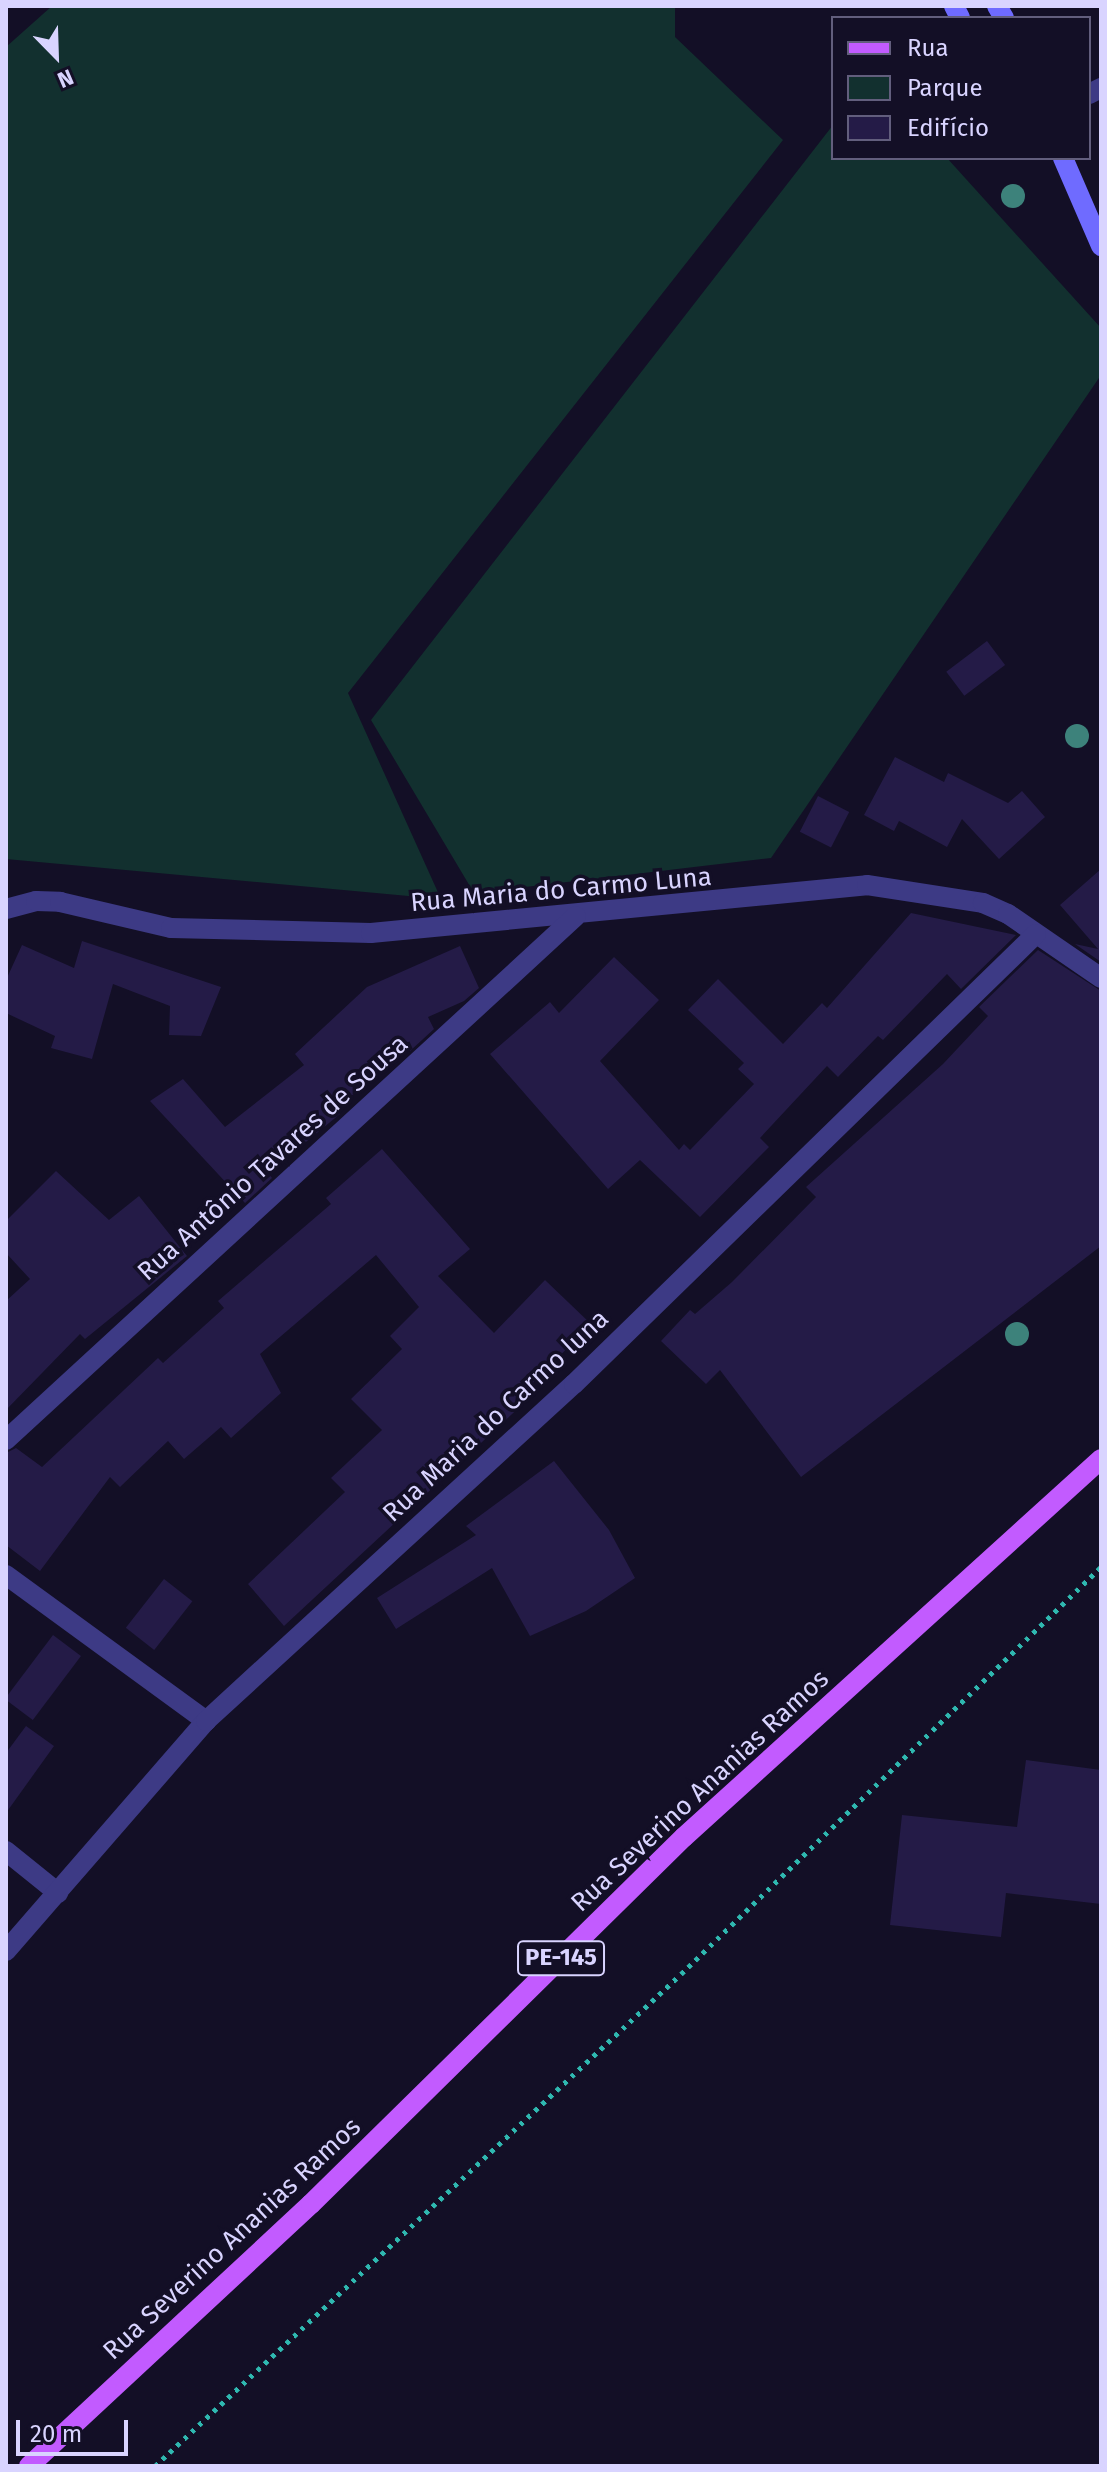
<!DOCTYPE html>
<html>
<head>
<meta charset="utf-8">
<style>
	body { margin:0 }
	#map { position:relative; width:1107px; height:2472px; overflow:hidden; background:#130f26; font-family:"Fira Sans",sans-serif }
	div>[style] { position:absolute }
	.green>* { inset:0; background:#12302f }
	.building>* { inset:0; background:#241b47; transform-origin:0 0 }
	.path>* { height:5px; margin-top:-2.5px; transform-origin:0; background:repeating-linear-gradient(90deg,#2fb8b0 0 4px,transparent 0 10px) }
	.street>* { height:20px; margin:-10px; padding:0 10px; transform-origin:10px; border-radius:10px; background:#3d3a85 }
	.secondary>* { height:20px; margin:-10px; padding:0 10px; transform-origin:10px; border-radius:10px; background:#6f6bff }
	.primary>* { height:20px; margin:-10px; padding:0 10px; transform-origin:10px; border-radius:10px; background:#c25bff }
	.trees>* { width:24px; height:24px; margin:-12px; border-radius:50%; background:#3d827b }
	span { translate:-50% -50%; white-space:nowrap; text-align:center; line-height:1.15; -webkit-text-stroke:7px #130f26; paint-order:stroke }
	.shield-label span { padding:2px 6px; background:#130f26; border:2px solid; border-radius:6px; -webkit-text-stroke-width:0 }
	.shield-label { font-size:24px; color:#d9d4ff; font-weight:700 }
	.street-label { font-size:26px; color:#d9d4ff }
	.frame { position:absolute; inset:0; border:8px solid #d9d4ff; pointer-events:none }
	.legend { position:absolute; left:831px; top:16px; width:260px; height:144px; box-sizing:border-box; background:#130f26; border:2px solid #625e7d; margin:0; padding:10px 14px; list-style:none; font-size:24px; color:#d9d4ff }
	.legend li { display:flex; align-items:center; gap:16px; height:40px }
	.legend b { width:40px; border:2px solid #625e7d }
	.north { position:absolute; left:16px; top:16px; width:80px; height:80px; -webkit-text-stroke:6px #130f26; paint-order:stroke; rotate:157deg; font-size:22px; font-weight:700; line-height:32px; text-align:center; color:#d9d4ff }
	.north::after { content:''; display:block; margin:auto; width:28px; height:36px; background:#d9d4ff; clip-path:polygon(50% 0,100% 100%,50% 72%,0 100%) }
	.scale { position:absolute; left:16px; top:2420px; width:112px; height:36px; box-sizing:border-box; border:4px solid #d9d4ff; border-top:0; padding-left:10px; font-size:24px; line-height:28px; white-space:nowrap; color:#d9d4ff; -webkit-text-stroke:6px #130f26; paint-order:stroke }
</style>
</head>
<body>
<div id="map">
	<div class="green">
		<i style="clip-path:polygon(52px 6px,675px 6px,675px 37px,783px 140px,348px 693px,441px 899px,6px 859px,6px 47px)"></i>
		<i style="clip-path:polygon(833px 125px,833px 158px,947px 158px,1101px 328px,1101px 375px,771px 858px,474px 893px,371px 720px)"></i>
	</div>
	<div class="building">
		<i style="left:987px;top:641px;width:30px;height:51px;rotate:53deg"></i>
		<i style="clip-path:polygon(895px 757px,944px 782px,948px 773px,1008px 803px,1022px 791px,1045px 817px,999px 859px,962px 819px,947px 847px,899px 821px,894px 831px,864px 815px)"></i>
		<i style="left:818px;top:796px;width:35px;height:40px;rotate:27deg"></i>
		<i style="clip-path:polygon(1101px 869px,1101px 962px,1075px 944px,1098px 949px,1060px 905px)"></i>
		<i style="clip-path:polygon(911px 913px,1016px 935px,961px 989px,947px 974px,883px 1040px,878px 1036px,838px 1077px,827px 1066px,760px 1138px,769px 1147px,700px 1217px,640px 1160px,608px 1189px,490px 1054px,550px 1002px,559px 1013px,614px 957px,659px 1000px,600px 1061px,679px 1150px,684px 1144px,690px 1150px,754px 1084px,738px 1069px,744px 1063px,688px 1010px,718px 979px,783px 1044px,822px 1003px,827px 1008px)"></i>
		<i style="clip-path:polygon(82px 941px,221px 987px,201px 1036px,169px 1035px,170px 1006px,113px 984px,92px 1059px,51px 1048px,55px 1036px,6px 1013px,6px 980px,22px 945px,74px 968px)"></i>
		<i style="clip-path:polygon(460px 946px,479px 988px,464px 1001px,428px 1017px,434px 1029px,410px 1051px,407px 1046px,336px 1110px,340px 1114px,268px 1173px,272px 1178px,245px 1203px,150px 1101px,183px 1079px,225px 1127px,304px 1065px,295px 1054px,367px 987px)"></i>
		<i style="clip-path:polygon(1038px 950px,1101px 991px,1101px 1246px,801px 1477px,720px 1370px,706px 1384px,661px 1341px,690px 1310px,695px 1314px,732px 1282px,816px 1197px,806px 1187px,943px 1064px,988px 1016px,979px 1007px)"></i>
		<i style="clip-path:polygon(382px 1149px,470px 1249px,438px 1276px,494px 1333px,545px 1280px,591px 1324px,533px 1383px,539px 1389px,284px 1626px,248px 1584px,345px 1492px,331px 1478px,382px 1430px,351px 1399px,402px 1349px,390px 1336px,419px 1307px,376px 1255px,260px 1354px,281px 1393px,231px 1438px,221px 1427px,184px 1459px,168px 1441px,120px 1487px,110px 1477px,40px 1571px,6px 1545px,6px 1453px,16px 1448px,42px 1467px,158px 1358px,163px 1363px,224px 1308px,218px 1301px,331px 1204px,326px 1198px)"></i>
		<i style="clip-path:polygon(56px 1171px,109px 1220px,139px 1196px,187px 1256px,85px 1339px,80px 1334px,6px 1410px,6px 1301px,30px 1279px,6px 1253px,6px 1221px)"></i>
		<i style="clip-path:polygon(554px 1461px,609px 1530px,635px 1578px,586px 1611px,530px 1636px,492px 1568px,396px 1629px,377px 1598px,476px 1535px,466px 1526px)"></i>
		<i style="left:164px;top:1579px;width:36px;height:62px;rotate:38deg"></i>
		<i style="left:53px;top:1635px;width:35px;height:80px;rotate:37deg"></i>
		<i style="clip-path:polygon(26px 1726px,54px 1746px,6px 1813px,6px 1753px)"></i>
		<i style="clip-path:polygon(1026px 1760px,1101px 1770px,1101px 1904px,1006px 1893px,1001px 1937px,890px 1925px,902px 1815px,1017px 1827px)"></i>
	</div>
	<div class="path">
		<i style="left:155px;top:2466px;width:720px;rotate:-43.09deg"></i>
		<i style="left:681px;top:1974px;width:585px;rotate:-44.1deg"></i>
	</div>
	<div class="street">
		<i style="left:1089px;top:94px;width:13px;rotate:-27deg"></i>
		<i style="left:6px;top:909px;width:31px;rotate:-15deg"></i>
		<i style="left:36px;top:901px;width:24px;rotate:2deg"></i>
		<i style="left:60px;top:902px;width:114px;rotate:13.2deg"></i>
		<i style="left:171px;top:928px;width:200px;rotate:1.4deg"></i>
		<i style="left:371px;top:933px;width:498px;rotate:-5.5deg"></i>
		<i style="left:867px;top:885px;width:117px;rotate:8.8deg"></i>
		<i style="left:983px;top:903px;width:27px;rotate:24deg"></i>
		<i style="left:1008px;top:914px;width:113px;rotate:34.5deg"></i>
		<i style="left:6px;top:1440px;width:774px;rotate:-42.59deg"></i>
		<i style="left:6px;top:1575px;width:248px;rotate:36.1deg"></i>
		<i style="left:6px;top:1851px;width:67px;rotate:38.9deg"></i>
		<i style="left:6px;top:1951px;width:305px;rotate:-49deg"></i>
		<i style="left:206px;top:1721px;width:499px;rotate:-42.5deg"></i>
		<i style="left:574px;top:1384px;width:645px;rotate:-44.25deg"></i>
	</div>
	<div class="secondary">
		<i style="left:954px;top:6px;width:13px;rotate:63deg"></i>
		<i style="left:997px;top:6px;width:14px;rotate:60deg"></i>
		<i style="left:1063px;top:158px;width:96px;rotate:66.6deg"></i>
	</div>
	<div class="primary">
		<i style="left:29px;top:2466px;width:385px;rotate:-42.9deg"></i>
		<i style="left:311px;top:2204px;width:523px;rotate:-44.54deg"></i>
		<i style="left:684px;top:1837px;width:563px;rotate:-42.19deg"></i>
	</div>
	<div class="trees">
		<i style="left:1013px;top:196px"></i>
		<i style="left:1077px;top:736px"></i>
		<i style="left:1017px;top:1334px"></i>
	</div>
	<div class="shield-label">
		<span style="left:561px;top:1958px">PE-145</span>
	</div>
	<div class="street-label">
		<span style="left:561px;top:890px;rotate:-5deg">Rua Maria do Carmo Luna</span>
		<span style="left:273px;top:1158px;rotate:-42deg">Rua Antônio Tavares de Sousa</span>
		<span style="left:496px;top:1416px;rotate:-43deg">Rua Maria do Carmo luna</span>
		<span style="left:700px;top:1791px;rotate:-43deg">Rua Severino Ananias Ramos</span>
		<span style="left:232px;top:2239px;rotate:-43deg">Rua Severino Ananias Ramos</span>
	</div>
	<div class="frame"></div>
	<ul class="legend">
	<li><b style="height:10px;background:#c25bff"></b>Rua</li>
	<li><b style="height:22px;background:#12302f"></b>Parque</li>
	<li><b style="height:22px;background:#241b47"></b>Edifício</li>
	</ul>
	<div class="north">N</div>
	<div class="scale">20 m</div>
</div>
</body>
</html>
